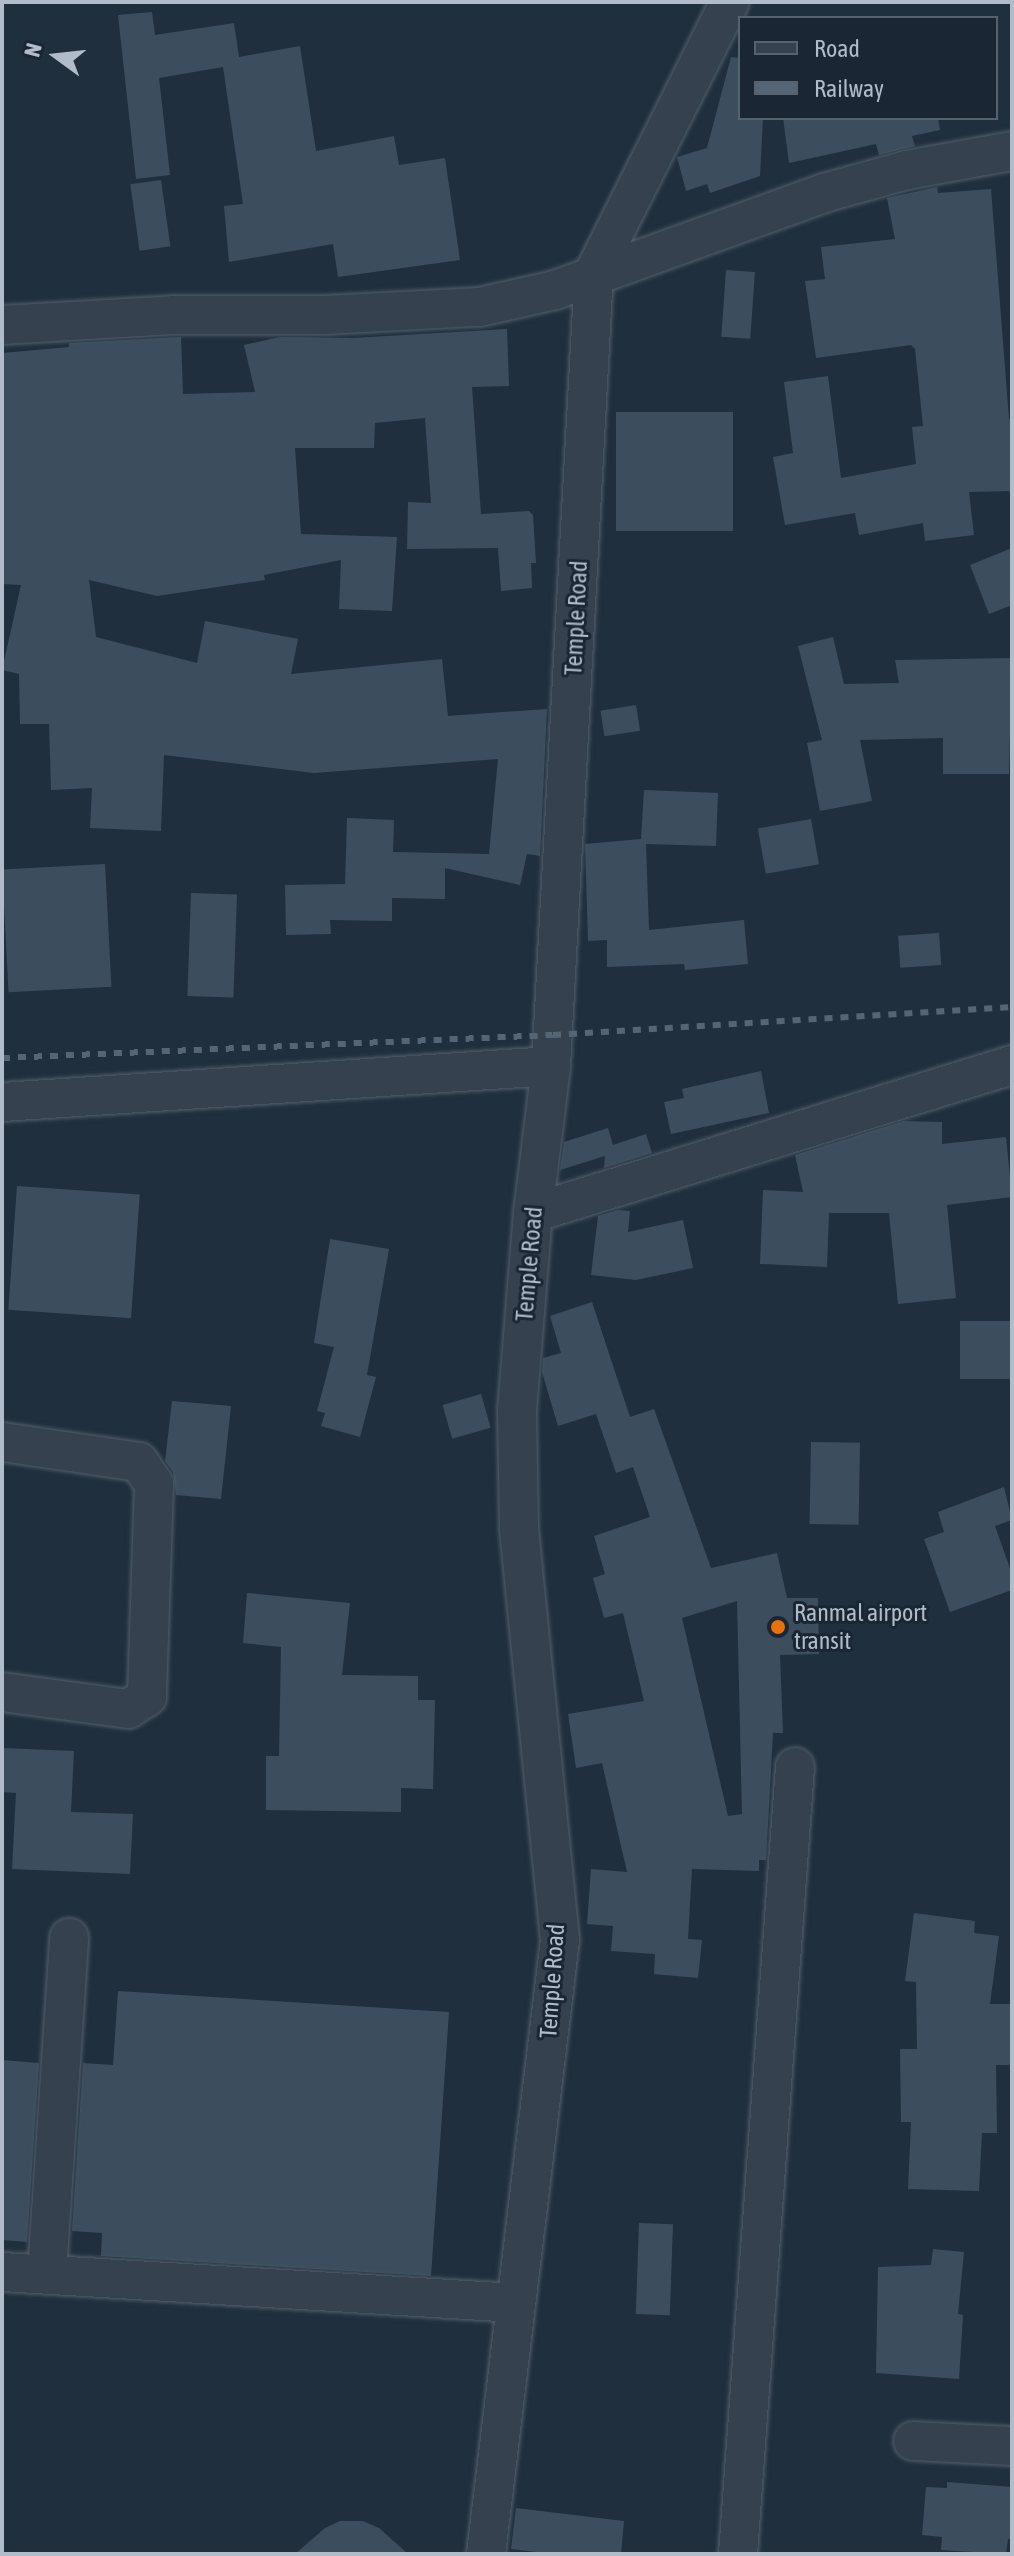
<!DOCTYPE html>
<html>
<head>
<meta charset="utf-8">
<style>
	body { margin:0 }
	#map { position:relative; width:1014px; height:2556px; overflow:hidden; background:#202f3e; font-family:"Asap Condensed",sans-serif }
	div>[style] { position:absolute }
	.building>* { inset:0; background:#3c4e5e; transform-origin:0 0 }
	.roads { filter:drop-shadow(0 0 2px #535f6c) drop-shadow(0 0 2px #535f6c) }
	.minor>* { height:38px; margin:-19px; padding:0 19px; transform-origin:19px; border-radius:19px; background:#35414e }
	.rail>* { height:6px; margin-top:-3px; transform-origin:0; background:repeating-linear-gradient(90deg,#566575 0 8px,transparent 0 16px) }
	.dots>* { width:22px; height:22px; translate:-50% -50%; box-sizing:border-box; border:4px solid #1a2633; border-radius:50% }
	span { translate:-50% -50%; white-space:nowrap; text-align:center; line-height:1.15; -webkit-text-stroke:6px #1a2633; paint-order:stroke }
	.street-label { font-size:24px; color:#b0bcc9 }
	.poi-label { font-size:24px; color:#b0bcc9 }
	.left { translate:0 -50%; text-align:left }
	.frame { position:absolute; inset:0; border:4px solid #b0bcc9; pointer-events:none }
	.legend { position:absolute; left:738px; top:16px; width:260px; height:104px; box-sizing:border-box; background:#1a2633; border:2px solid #56626f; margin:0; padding:10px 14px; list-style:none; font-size:24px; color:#b0bcc9 }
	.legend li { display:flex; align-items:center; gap:16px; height:40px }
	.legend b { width:40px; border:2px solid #56626f }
	.north { position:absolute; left:16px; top:16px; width:80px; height:80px; -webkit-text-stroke:6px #1a2633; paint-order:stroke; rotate:285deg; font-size:22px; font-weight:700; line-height:32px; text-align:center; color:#b0bcc9 }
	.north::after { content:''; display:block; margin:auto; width:28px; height:36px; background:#b0bcc9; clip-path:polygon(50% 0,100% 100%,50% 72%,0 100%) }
</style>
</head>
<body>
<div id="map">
	<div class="building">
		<i style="clip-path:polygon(152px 12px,155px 35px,234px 23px,239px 57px,300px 46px,316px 151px,394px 136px,399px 165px,445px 158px,460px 260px,338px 277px,333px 244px,229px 262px,224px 206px,243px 204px,223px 67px,159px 78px,170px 175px,136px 179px,118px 15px)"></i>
		<i style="clip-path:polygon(731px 57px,740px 58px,740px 118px,763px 118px,760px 176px,710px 193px,707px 184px,686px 191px,677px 157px,707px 148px)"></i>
		<i style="clip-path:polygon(783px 118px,938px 118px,940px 130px,912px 136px,915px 146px,879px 155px,876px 144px,789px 163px)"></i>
		<i style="left:161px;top:180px;width:67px;height:31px;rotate:82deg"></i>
		<i style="clip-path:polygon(937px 187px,938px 193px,991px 189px,1009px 419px,1012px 419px,1012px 491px,969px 492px,974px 535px,925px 541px,923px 523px,859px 535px,855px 513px,785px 525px,773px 457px,793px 453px,784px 382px,828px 376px,841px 478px,916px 464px,912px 427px,923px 426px,915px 349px,911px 345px,816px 358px,805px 281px,825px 279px,821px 247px,895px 239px,887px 198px)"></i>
		<i style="left:726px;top:270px;width:29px;height:67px;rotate:4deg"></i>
		<i style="clip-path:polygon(507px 329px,509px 386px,472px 387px,481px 514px,529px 511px,533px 515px,536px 563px,531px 563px,532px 588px,501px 591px,498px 548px,407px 549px,408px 502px,431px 503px,425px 418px,375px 423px,374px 448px,295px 448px,301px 534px,397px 537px,392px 611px,339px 609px,341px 560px,264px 575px,265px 580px,157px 596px,89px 580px,96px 637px,197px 663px,205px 621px,298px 639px,291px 674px,442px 659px,448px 716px,547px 709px,540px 856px,527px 854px,520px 885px,445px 868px,445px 899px,392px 898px,392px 921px,330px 920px,331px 934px,286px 935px,285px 885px,345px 884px,347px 818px,394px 820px,393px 852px,489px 854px,498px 759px,314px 773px,164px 755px,161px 831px,90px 828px,92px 788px,51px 790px,49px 724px,20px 724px,19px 674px,2px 670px,21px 585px,2px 584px,2px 353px,69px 347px,69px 343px,181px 337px,183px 394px,255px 392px,244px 345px,280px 337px,353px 338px)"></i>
		<i style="left:616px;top:412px;width:117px;height:119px"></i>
		<i style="clip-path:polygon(1012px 548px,1012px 605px,989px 614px,970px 565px)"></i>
		<i style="clip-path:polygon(833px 637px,844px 684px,899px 683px,895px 660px,1012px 658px,1009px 774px,943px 774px,943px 738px,860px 740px,872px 801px,820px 811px,807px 743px,822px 740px,798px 646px)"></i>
		<i style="left:636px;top:705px;width:26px;height:36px;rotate:81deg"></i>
		<i style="clip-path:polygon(644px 790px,718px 793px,716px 846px,646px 844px,649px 930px,744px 920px,748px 964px,685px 970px,684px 964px,607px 967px,607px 940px,588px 941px,585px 844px,641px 839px)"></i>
		<i style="left:811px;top:819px;width:46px;height:54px;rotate:80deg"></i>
		<i style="left:105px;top:864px;width:123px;height:103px;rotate:87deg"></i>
		<i style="left:191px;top:893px;width:46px;height:103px;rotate:2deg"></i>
		<i style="left:939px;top:933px;width:32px;height:41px;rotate:86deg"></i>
		<i style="clip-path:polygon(761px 1071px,769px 1113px,671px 1134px,664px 1102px,684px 1098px,682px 1089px)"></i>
		<i style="clip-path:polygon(904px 1121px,942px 1122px,942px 1144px,1006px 1137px,1012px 1197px,947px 1205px,956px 1298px,898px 1304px,889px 1213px,829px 1213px,827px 1267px,760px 1264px,763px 1190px,803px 1192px,795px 1155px)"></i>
		<i style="clip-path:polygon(608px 1128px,613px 1145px,646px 1134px,652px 1153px,604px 1168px,605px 1156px,560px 1170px,564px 1142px)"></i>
		<i style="left:17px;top:1186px;width:123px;height:124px;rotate:4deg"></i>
		<i style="clip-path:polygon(618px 1210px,630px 1211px,628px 1232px,683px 1220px,693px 1268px,636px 1280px,591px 1275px,598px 1216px)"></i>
		<i style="clip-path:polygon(330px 1239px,389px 1249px,367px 1375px,376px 1377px,360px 1437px,321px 1426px,325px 1413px,317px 1411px,334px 1347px,314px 1343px)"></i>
		<i style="clip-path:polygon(evenodd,592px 1302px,630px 1417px,654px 1409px,711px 1568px,777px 1553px,787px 1598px,818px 1598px,819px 1654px,780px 1655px,783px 1733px,773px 1733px,766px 1860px,759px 1860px,759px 1871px,692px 1869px,688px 1939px,702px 1940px,698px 1978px,654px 1974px,655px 1954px,611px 1951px,613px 1926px,587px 1924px,591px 1869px,627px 1872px,602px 1763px,576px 1768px,568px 1714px,644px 1701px,623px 1613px,604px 1618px,593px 1578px,605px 1574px,594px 1536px,650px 1517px,633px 1467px,616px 1473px,596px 1414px,558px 1426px,542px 1372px,543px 1358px,561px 1353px,550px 1316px,592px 1302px,737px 1601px,742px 1814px,728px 1816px,682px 1618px,737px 1601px)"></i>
		<i style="left:1012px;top:1321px;width:58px;height:52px;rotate:90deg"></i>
		<i style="left:481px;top:1394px;width:35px;height:40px;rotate:74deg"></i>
		<i style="clip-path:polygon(172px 1401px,231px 1406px,221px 1499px,176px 1495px,173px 1472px,165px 1461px)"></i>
		<i style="left:811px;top:1442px;width:49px;height:82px;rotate:1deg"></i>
		<i style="clip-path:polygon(1004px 1487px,1012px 1520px,995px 1526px,1012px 1574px,1012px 1590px,950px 1612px,924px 1539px,944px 1532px,938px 1512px)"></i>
		<i style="clip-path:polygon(247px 1593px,350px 1603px,342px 1675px,418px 1676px,418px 1700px,435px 1700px,433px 1789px,401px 1788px,401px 1812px,266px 1810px,266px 1756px,279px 1756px,281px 1647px,243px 1643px)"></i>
		<i style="clip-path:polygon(2px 1748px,74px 1751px,71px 1812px,133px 1814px,130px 1874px,12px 1869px,16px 1793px,2px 1792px)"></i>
		<i style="clip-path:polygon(914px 1913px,975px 1921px,974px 1933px,999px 1936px,990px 2004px,1012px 2004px,1012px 2065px,996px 2065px,997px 2133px,982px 2133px,979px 2191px,908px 2189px,911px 2122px,901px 2122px,900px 2049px,917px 2049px,916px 1982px,905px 1981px)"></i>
		<i style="clip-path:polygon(118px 1991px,449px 2012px,431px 2276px,101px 2256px,102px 2233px,72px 2231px,83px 2063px,113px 2065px)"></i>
		<i style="clip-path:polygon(2px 2060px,39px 2063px,27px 2242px,2px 2240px)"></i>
		<i style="left:639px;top:2223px;width:34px;height:91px;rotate:2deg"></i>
		<i style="clip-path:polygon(933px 2249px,964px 2252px,958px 2314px,963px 2315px,959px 2379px,876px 2373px,878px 2267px,931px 2265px)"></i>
		<i style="clip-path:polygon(947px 2482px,1012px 2487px,1012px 2540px,1008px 2539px,1006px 2554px,941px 2550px,942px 2537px,922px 2535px,926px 2487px,947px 2488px)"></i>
		<i style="clip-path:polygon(516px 2508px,624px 2521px,621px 2554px,554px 2554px,511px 2549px)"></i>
		<i style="clip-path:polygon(340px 2521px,363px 2521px,379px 2528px,408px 2554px,295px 2554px,325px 2528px)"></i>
	</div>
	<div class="roads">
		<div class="minor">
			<i style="left:2px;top:325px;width:172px;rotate:-3.3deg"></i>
			<i style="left:174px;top:315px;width:151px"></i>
			<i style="left:325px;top:315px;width:155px;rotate:-3deg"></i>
			<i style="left:480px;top:307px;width:77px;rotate:-12.8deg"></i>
			<i style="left:555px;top:290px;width:286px;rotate:-19.8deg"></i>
			<i style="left:824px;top:193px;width:86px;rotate:-15.5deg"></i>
			<i style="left:907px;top:170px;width:107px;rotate:-10.3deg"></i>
			<i style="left:2px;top:1102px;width:550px;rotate:-3.75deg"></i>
			<i style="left:533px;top:1213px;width:501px;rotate:-17.17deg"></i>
			<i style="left:2px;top:1442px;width:138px;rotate:8.3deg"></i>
			<i style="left:139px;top:1462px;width:27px;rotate:56deg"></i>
			<i style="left:154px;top:1484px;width:213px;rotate:91.9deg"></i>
			<i style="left:147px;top:1697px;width:22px;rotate:148deg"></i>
			<i style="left:128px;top:1709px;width:127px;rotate:-172.3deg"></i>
			<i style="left:2px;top:2272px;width:515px;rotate:3.45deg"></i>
			<i style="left:47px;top:2272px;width:335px;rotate:-86.2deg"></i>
			<i style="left:913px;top:2441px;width:99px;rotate:2.9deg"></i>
			<i style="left:486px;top:2554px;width:618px;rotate:-83.13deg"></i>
			<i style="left:560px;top:1940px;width:415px;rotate:-95.7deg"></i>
			<i style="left:519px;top:1527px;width:116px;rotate:-91deg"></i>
			<i style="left:517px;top:1411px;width:199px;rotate:-85.4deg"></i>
			<i style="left:533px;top:1213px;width:148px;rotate:-83deg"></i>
			<i style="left:551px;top:1066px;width:794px;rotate:-86.9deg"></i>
			<i style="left:594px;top:273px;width:303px;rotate:-63.4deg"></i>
			<i style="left:738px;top:2554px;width:789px;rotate:-85.86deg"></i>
		</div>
	</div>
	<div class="rail">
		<i style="left:2px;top:1058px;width:551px;rotate:-2.39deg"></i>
		<i style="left:553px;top:1035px;width:460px;rotate:-3.5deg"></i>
	</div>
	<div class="dots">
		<i style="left:778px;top:1627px;background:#e8710a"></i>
	</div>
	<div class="street-label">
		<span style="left:576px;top:618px;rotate:-87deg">Temple Road</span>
		<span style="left:529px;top:1264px;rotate:-85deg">Temple Road</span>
		<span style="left:552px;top:1981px;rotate:-86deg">Temple Road</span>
	</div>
	<div class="poi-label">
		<span class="left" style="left:794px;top:1627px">Ranmal airport<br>transit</span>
	</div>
	<div class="frame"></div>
	<ul class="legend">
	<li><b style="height:10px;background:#35414e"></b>Road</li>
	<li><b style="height:10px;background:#566575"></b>Railway</li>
	</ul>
	<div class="north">N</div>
</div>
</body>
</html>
